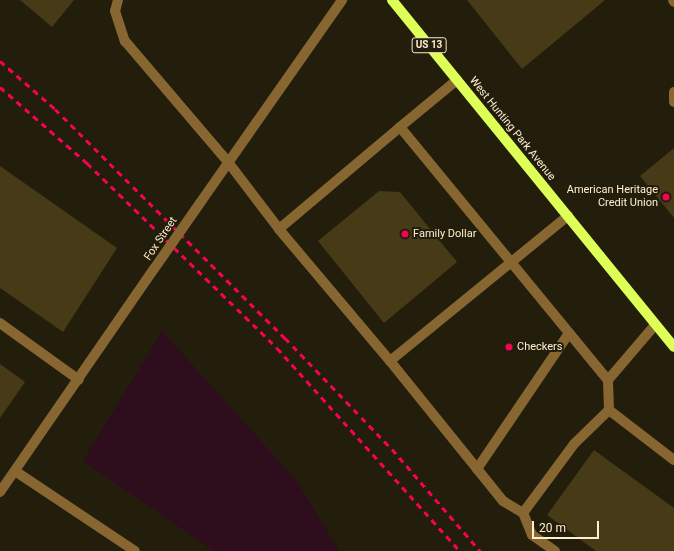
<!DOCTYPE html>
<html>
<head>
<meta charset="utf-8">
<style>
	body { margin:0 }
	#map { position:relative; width:674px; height:551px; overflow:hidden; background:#231d0c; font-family:Roboto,sans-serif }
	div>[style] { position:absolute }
	.green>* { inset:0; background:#2e0e1d }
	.building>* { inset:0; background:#463b16 }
	.minor>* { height:10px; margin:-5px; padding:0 5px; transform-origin:5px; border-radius:5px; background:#876632 }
	.major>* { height:10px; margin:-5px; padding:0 5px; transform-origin:5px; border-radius:5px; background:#deff55 }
	.rail>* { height:3px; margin-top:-1.5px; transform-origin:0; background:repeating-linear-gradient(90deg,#f90052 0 6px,transparent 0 11px) }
	.minor-bridge>* { height:10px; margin:-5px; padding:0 5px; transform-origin:5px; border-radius:5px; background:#876632 }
	.dots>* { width:11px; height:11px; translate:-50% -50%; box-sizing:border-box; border:2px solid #231d0c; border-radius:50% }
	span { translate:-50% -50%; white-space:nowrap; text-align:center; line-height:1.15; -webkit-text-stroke:4px #231d0c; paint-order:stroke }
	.shield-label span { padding:1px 3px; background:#231d0c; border:1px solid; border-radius:3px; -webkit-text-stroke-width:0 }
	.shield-label { font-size:10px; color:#ffefce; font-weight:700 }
	.street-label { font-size:11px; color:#ffefce }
	.poi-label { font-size:11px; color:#ffefce }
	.right { translate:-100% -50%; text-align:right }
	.left { translate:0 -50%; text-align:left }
	.scale { position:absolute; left:532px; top:521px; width:67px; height:18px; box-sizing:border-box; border:2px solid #ffefce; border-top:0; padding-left:5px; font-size:12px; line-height:14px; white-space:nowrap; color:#ffefce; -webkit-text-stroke:3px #231d0c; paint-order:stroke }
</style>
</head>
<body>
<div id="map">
	<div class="green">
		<i style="clip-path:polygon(162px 331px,296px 480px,339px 551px,214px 551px,83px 461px)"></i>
	</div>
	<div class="building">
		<i style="clip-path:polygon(20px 0,74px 0,52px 27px)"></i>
		<i style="clip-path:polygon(467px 0,605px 0,522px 69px)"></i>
		<i style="clip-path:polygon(674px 148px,674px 218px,640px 176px)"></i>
		<i style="clip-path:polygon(0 166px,117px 248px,63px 332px,0 288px)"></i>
		<i style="clip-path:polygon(379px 191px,400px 192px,457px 262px,384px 323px,318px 241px)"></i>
		<i style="clip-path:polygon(0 364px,25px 382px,0 418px)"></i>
		<i style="clip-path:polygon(594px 450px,674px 508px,674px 551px,596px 551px,547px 515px)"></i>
	</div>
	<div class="minor">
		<i style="left:118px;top:0;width:11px;rotate:105deg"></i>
		<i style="left:115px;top:11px;width:32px;rotate:72deg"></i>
		<i style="left:125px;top:41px;width:159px;rotate:49.6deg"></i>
		<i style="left:228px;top:162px;width:84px;rotate:52.7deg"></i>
		<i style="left:673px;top:0;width:2px;rotate:63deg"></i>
		<i style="left:674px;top:92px;width:10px;rotate:90deg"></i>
		<i style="left:400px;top:127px;width:74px;rotate:-39.5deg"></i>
		<i style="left:200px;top:203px;width:248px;rotate:-55deg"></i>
		<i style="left:0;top:323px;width:97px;rotate:35.8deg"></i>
		<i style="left:390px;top:361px;width:172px;rotate:-130.1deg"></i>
		<i style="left:279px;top:229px;width:158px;rotate:-40.1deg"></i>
		<i style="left:400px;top:127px;width:328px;rotate:50.6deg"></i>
		<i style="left:609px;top:410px;width:30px;rotate:-92deg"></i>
		<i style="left:608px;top:380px;width:72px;rotate:-49.5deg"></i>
		<i style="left:477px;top:469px;width:164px;rotate:-55.9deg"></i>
		<i style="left:15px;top:471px;width:144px;rotate:33.7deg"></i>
		<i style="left:0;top:492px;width:271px;rotate:-55.4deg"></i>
		<i style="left:523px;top:513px;width:23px;rotate:-149deg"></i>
		<i style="left:503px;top:501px;width:180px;rotate:-128.9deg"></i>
		<i style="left:390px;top:361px;width:230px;rotate:-39.2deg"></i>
		<i style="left:555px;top:551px;width:28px;rotate:-145deg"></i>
		<i style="left:532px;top:535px;width:24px;rotate:-112deg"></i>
		<i style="left:523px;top:513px;width:86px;rotate:-53.5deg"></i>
		<i style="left:574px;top:444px;width:49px;rotate:-44.2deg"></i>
		<i style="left:609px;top:410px;width:82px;rotate:37.6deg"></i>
	</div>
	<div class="major">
		<i style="left:392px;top:0;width:447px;rotate:50.9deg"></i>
	</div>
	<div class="rail">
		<i style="left:0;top:61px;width:73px;rotate:41.1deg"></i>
		<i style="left:55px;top:109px;width:325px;rotate:44.9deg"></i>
		<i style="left:285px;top:338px;width:154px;rotate:46.1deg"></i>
		<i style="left:392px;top:449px;width:135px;rotate:49.2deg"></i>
		<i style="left:0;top:87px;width:116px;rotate:41.1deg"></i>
		<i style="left:87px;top:163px;width:265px;rotate:44.2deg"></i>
		<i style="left:277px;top:348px;width:273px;rotate:48deg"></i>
	</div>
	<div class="minor-bridge">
		<i style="left:154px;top:269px;width:80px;rotate:-55.1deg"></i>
	</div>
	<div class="dots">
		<i style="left:666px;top:197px;background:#f90052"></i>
		<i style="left:405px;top:234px;background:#f90052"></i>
		<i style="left:509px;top:347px;background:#f90052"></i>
	</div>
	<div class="shield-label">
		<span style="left:429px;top:45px">US 13</span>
	</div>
	<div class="street-label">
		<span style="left:512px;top:129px;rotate:51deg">West Hunting Park Avenue</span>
		<span style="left:161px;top:239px;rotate:-56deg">Fox Street</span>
	</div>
	<div class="poi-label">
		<span class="right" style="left:658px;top:197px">American Heritage<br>Credit Union</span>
		<span class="left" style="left:413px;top:234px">Family Dollar</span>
		<span class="left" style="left:517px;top:347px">Checkers</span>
	</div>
	<div class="scale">20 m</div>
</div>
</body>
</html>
